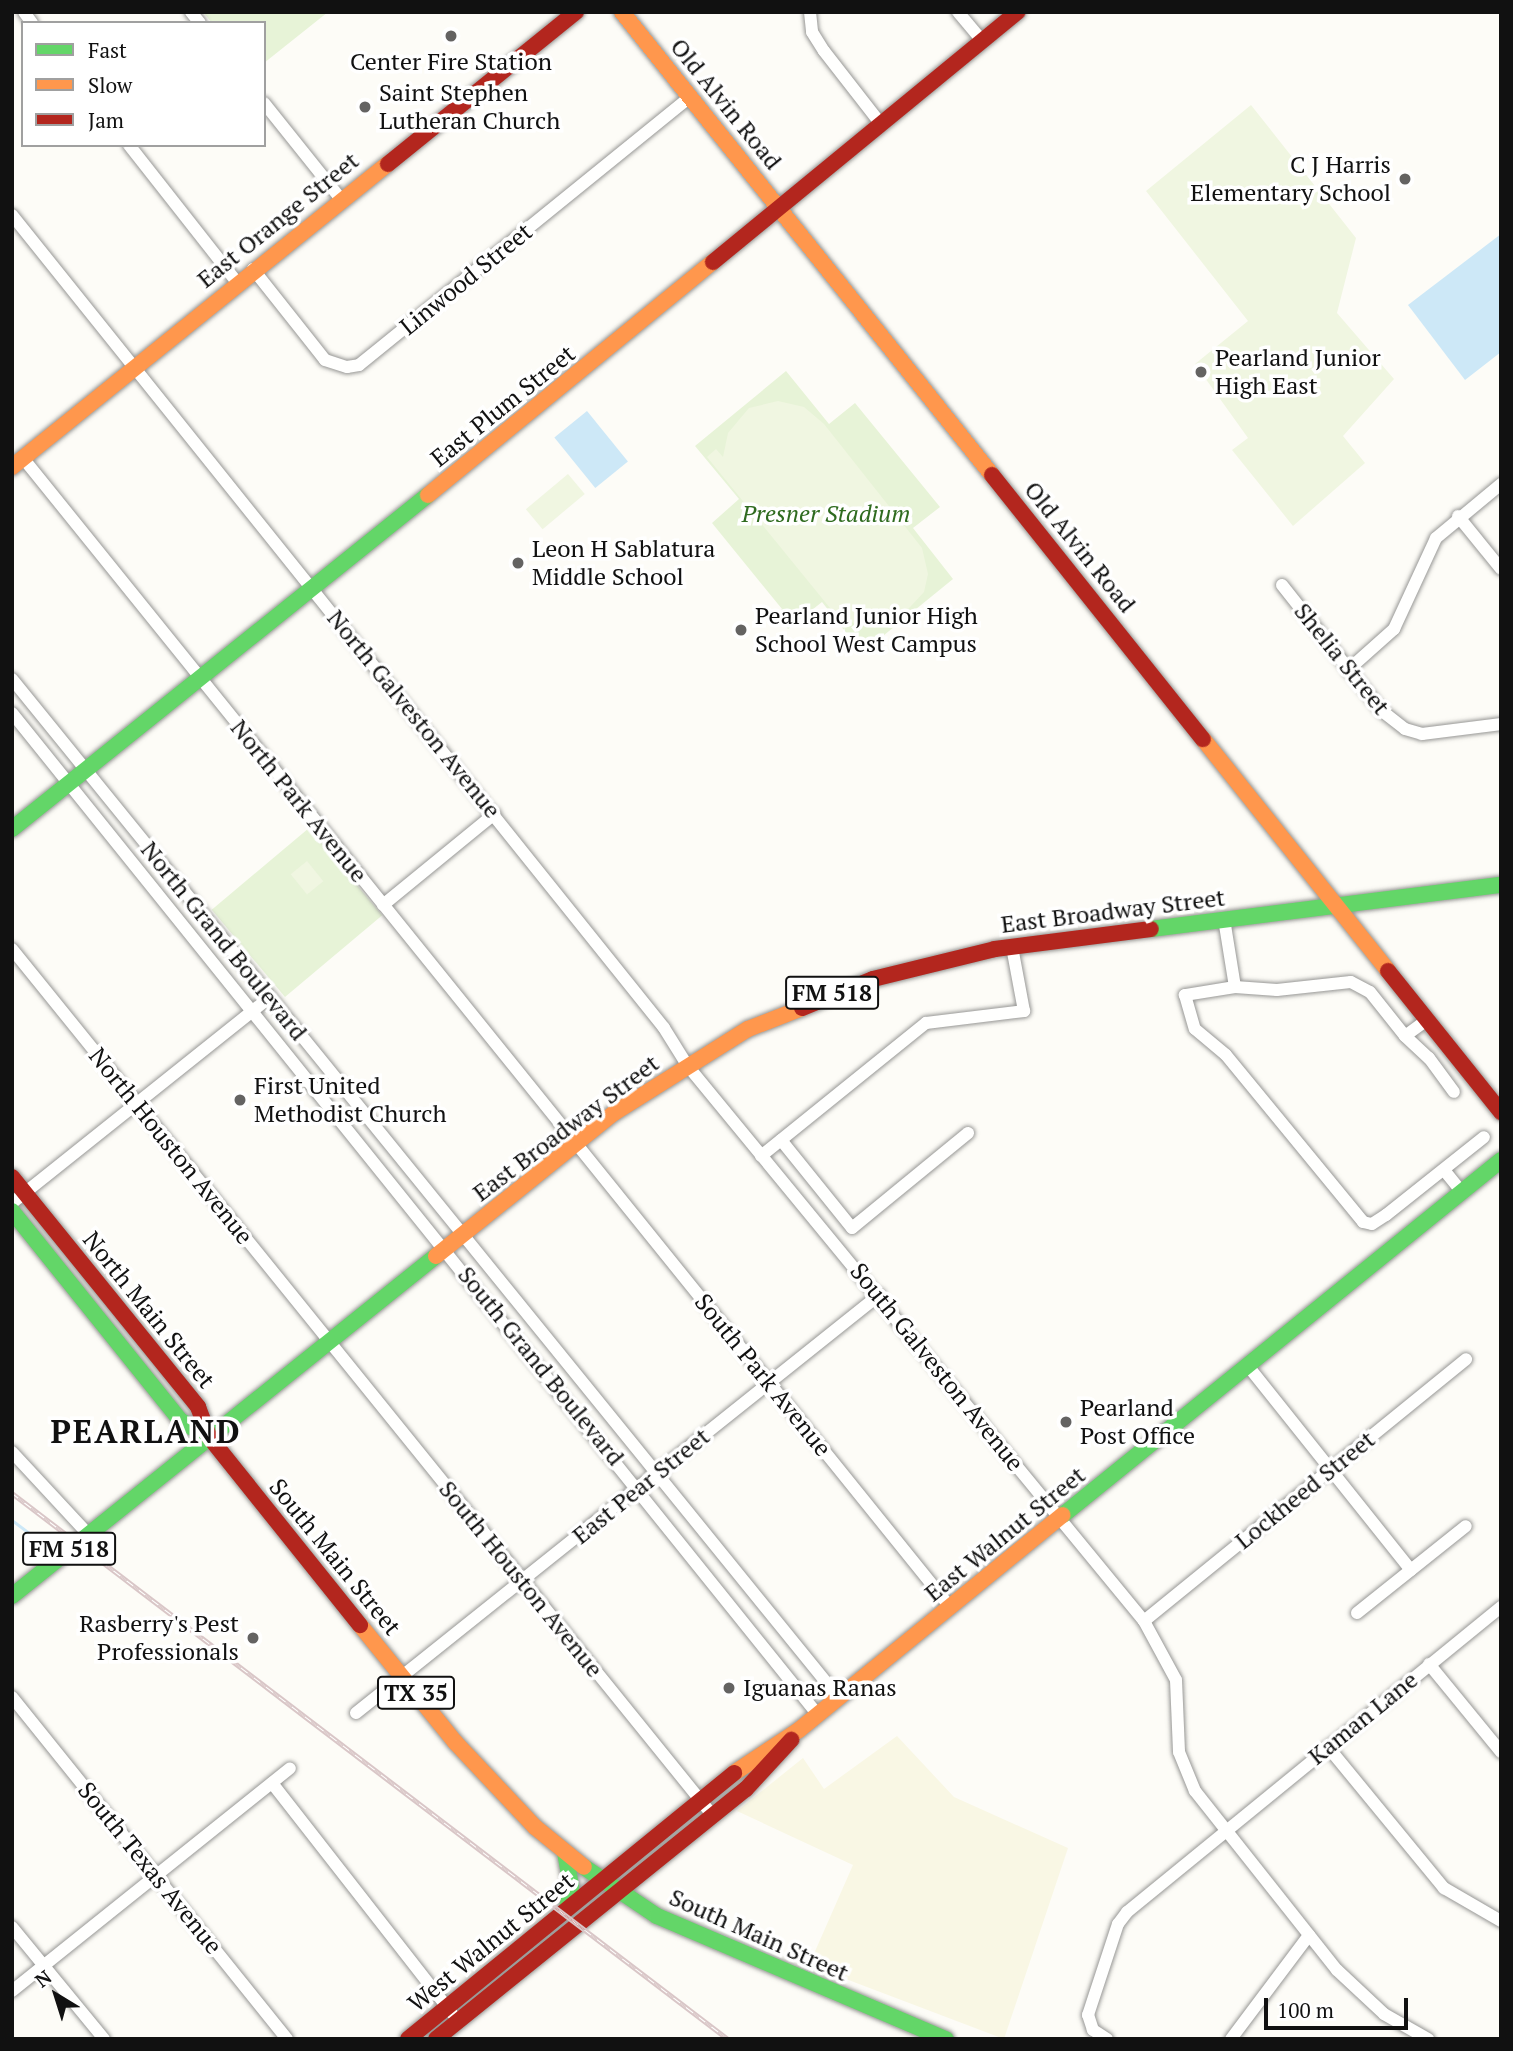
<!DOCTYPE html>
<html>
<head>
<meta charset="utf-8">
<style>
	body { margin:0 }
	#map { position:relative; width:1513px; height:2051px; overflow:hidden; background:#fdfcf7; font-family:"PT Serif",serif }
	div>[style] { position:absolute }
	.farmland>* { inset:0; background:#f9f7e4 }
	.green>* { inset:0; background:#e7f3d7; transform-origin:0 0 }
	.pitch>* { inset:0; background:#f0f6e1; transform-origin:0 0 }
	.water>* { inset:0; background:#cde8f7; transform-origin:0 0 }
	.stream>* { height:2.5px; margin:-1.25px; padding:0 1.25px; transform-origin:1.25px; border-radius:1.25px; background:#cde8f7 }
	.roads { filter:drop-shadow(0 0 2px #979795) drop-shadow(0 0 2px #979795) }
	.street>* { height:12px; margin:-6px; padding:0 6px; transform-origin:6px; border-radius:6px; background:#fffffe }
	.fast>* { height:16px; margin:-8px; padding:0 8px; transform-origin:8px; border-radius:8px; background:#63d668 }
	.slow>* { height:16px; margin:-8px; padding:0 8px; transform-origin:8px; border-radius:8px; background:#ff974d }
	.jam>* { height:16px; margin:-8px; padding:0 8px; transform-origin:8px; border-radius:8px; background:#b3261e }
	.rail>* { height:5px; margin-top:-2.5px; transform-origin:0; background:repeating-linear-gradient(90deg,#fff 0 8px,#d9c6c7 0 16px); box-sizing:border-box; border-block:2px solid #d9c6c7 }
	.dots>* { width:19px; height:19px; translate:-50% -50%; box-sizing:border-box; border:4px solid #fff; border-radius:50% }
	span { translate:-50% -50%; white-space:nowrap; text-align:center; line-height:1.15; -webkit-text-stroke:7px #fff; paint-order:stroke }
	.shield-label span { padding:2px 5px; background:#fff; border:2px solid; border-radius:5px; -webkit-text-stroke-width:0 }
	.shield-label { font-size:23px; color:#111; font-weight:700 }
	.poi-label { font-size:24px; color:#111 }
	.left { translate:0 -50%; text-align:left }
	.right { translate:-100% -50%; text-align:right }
	.street-label { font-size:24px; color:#111 }
	.park-label { font-size:24px; color:#2f6b1f; font-style:italic }
	.district-label { font-size:32px; color:#111; font-weight:700; letter-spacing:2px }
	.frame { position:absolute; inset:0; border:14px solid #111; pointer-events:none }
	.legend { position:absolute; left:21px; top:21px; width:245px; height:126px; box-sizing:border-box; background:#fff; border:2px solid #a0a0a0; margin:0; padding:9px 12px; list-style:none; font-size:21px; color:#111 }
	.legend li { display:flex; align-items:center; gap:14px; height:35px }
	.legend b { width:35px; border:2px solid #a0a0a0 }
	.north { position:absolute; left:21px; top:1960px; width:70px; height:70px; -webkit-text-stroke:5px #fff; paint-order:stroke; rotate:322deg; font-size:19px; font-weight:700; line-height:28px; text-align:center; color:#111 }
	.north::after { content:''; display:block; margin:auto; width:24px; height:32px; background:#111; clip-path:polygon(50% 0,100% 100%,50% 72%,0 100%) }
	.scale { position:absolute; left:1264px; top:1998px; width:144px; height:32px; box-sizing:border-box; border:4px solid #111; border-top:0; padding-left:9px; font-size:21px; line-height:24px; white-space:nowrap; color:#111; -webkit-text-stroke:5px #fff; paint-order:stroke }
</style>
</head>
<body>
<div id="map">
	<div class="farmland">
		<i style="clip-path:polygon(897px 1736px,954px 1797px,1068px 1848px,1004px 2039px,809px 1965px,853px 1865px,737px 1811px,803px 1758px,824px 1789px)"></i>
	</div>
	<div class="green">
		<i style="clip-path:polygon(203px 12px,328px 12px,264px 63px,264px 23px,212px 23px)"></i>
		<i style="clip-path:polygon(786px 371px,829px 424px,855px 403px,940px 507px,913px 528px,953px 579px,862px 653px,822px 602px,788px 629px,777px 613px,782px 609px,712px 523px,739px 499px,695px 446px)"></i>
		<i style="left:309px;top:828px;width:114px;height:127px;rotate:50deg"></i>
	</div>
	<div class="pitch">
		<i style="clip-path:polygon(1251px 105px,1356px 238px,1337px 313px,1394px 379px,1343px 436px,1365px 463px,1293px 526px,1232px 450px,1248px 438px,1195px 364px,1248px 321px,1146px 191px)"></i>
		<i style="clip-path:polygon(778px 401px,804px 407px,824px 424px,922px 548px,928px 574px,924px 592px,897px 621px,872px 626px,855px 624px,830px 608px,707px 457px,716px 449px,723px 457px,728px 433px,749px 408px)"></i>
		<i style="left:568px;top:474px;width:26px;height:55px;rotate:50deg"></i>
		<i style="left:307px;top:861px;width:26px;height:21px;rotate:51deg"></i>
	</div>
	<div class="water">
		<i style="clip-path:polygon(1501px 234px,1501px 352px,1465px 380px,1408px 305px)"></i>
		<i style="left:587px;top:411px;width:65px;height:42px;rotate:51deg"></i>
	</div>
	<div class="stream">
		<i style="left:12px;top:1520px;width:38px;rotate:37deg"></i>
	</div>
	<div class="roads">
		<div class="street">
			<i style="left:24px;top:12px;width:14px;rotate:54deg"></i>
			<i style="left:191px;top:12px;width:14px;rotate:51deg"></i>
			<i style="left:810px;top:12px;width:20px;rotate:84deg"></i>
			<i style="left:812px;top:32px;width:22px;rotate:58deg"></i>
			<i style="left:824px;top:51px;width:91px;rotate:52.1deg"></i>
			<i style="left:958px;top:12px;width:38px;rotate:50deg"></i>
			<i style="left:264px;top:103px;width:123px;rotate:51.3deg"></i>
			<i style="left:129px;top:145px;width:174px;rotate:51.8deg"></i>
			<i style="left:12px;top:215px;width:1042px;rotate:51.27deg"></i>
			<i style="left:664px;top:1028px;width:44px;rotate:58.1deg"></i>
			<i style="left:687px;top:1065px;width:720px;rotate:50.58deg"></i>
			<i style="left:1144px;top:1621px;width:67px;rotate:61.5deg"></i>
			<i style="left:1176px;top:1680px;width:72px;rotate:87.6deg"></i>
			<i style="left:1179px;top:1752px;width:42px;rotate:67.7deg"></i>
			<i style="left:1195px;top:1791px;width:228px;rotate:51.6deg"></i>
			<i style="left:1337px;top:1970px;width:64px;rotate:43.1deg"></i>
			<i style="left:1384px;top:2014px;width:51px;rotate:29.6deg"></i>
			<i style="left:253px;top:269px;width:116px;rotate:51.6deg"></i>
			<i style="left:325px;top:360px;width:23px;rotate:18deg"></i>
			<i style="left:347px;top:367px;width:12px;rotate:-9deg"></i>
			<i style="left:359px;top:365px;width:426px;rotate:-39deg"></i>
			<i style="left:23px;top:458px;width:1476px;rotate:51.1deg"></i>
			<i style="left:1458px;top:516px;width:68px;rotate:50.9deg"></i>
			<i style="left:1282px;top:585px;width:161px;rotate:51.6deg"></i>
			<i style="left:1382px;top:711px;width:29px;rotate:38deg"></i>
			<i style="left:1405px;top:729px;width:18px;rotate:16deg"></i>
			<i style="left:1422px;top:734px;width:80px;rotate:-7.2deg"></i>
			<i style="left:1348px;top:670px;width:62px;rotate:-41.7deg"></i>
			<i style="left:1394px;top:629px;width:100px;rotate:-65.2deg"></i>
			<i style="left:1436px;top:538px;width:85px;rotate:-39.7deg"></i>
			<i style="left:12px;top:679px;width:1312px;rotate:50.94deg"></i>
			<i style="left:12px;top:713px;width:1286px;rotate:51.19deg"></i>
			<i style="left:383px;top:905px;width:144px;rotate:-39.3deg"></i>
			<i style="left:1224px;top:919px;width:69px;rotate:80.8deg"></i>
			<i style="left:1235px;top:987px;width:51px;rotate:170.9deg"></i>
			<i style="left:1185px;top:995px;width:35px;rotate:74deg"></i>
			<i style="left:1195px;top:1029px;width:40px;rotate:40deg"></i>
			<i style="left:1226px;top:1055px;width:216px;rotate:50.6deg"></i>
			<i style="left:1363px;top:1222px;width:9px;rotate:13deg"></i>
			<i style="left:1372px;top:1224px;width:17px;rotate:-33deg"></i>
			<i style="left:1386px;top:1215px;width:125px;rotate:-38.5deg"></i>
			<i style="left:12px;top:949px;width:1115px;rotate:51.04deg"></i>
			<i style="left:1235px;top:987px;width:42px;rotate:4.1deg"></i>
			<i style="left:1277px;top:990px;width:74px;rotate:-6.2deg"></i>
			<i style="left:1351px;top:982px;width:21px;rotate:28deg"></i>
			<i style="left:1370px;top:992px;width:56px;rotate:51.5deg"></i>
			<i style="left:1405px;top:1036px;width:29px;rotate:-36deg"></i>
			<i style="left:1405px;top:1036px;width:33px;rotate:43deg"></i>
			<i style="left:1429px;top:1058px;width:42px;rotate:53.7deg"></i>
			<i style="left:781px;top:1140px;width:113px;rotate:51.1deg"></i>
			<i style="left:852px;top:1228px;width:150px;rotate:-39.3deg"></i>
			<i style="left:761px;top:1156px;width:212px;rotate:-38.9deg"></i>
			<i style="left:926px;top:1023px;width:99px;rotate:-7deg"></i>
			<i style="left:1024px;top:1011px;width:65px;rotate:-100.6deg"></i>
			<i style="left:1444px;top:1170px;width:28px;rotate:51deg"></i>
			<i style="left:12px;top:1203px;width:330px;rotate:-38.6deg"></i>
			<i style="left:1248px;top:1366px;width:261px;rotate:51.4deg"></i>
			<i style="left:12px;top:1452px;width:112px;rotate:47.2deg"></i>
			<i style="left:1357px;top:1613px;width:139px;rotate:-38.6deg"></i>
			<i style="left:1144px;top:1621px;width:415px;rotate:-39.1deg"></i>
			<i style="left:1429px;top:1664px;width:114px;rotate:50.7deg"></i>
			<i style="left:12px;top:1697px;width:439px;rotate:51.2deg"></i>
			<i style="left:356px;top:1713px;width:670px;rotate:-38.63deg"></i>
			<i style="left:1328px;top:1747px;width:183px;rotate:50.6deg"></i>
			<i style="left:1444px;top:1888px;width:66px;rotate:30.1deg"></i>
			<i style="left:272px;top:1783px;width:292px;rotate:52deg"></i>
			<i style="left:12px;top:1927px;width:145px;rotate:50.6deg"></i>
			<i style="left:12px;top:1991px;width:356px;rotate:-38.7deg"></i>
			<i style="left:1107px;top:2039px;width:17px;rotate:-147deg"></i>
			<i style="left:1093px;top:2030px;width:16px;rotate:-108deg"></i>
			<i style="left:1088px;top:2015px;width:96px;rotate:-71.8deg"></i>
			<i style="left:1118px;top:1924px;width:15px;rotate:-53deg"></i>
			<i style="left:1127px;top:1912px;width:483px;rotate:-39.2deg"></i>
			<i style="left:1231px;top:2039px;width:130px;rotate:-53.1deg"></i>
		</div>
		<div class="fast">
			<i style="left:12px;top:829px;width:533px;rotate:-38.76deg"></i>
			<i style="left:1151px;top:929px;width:353px;rotate:-7.2deg"></i>
			<i style="left:12px;top:1211px;width:270px;rotate:51.2deg"></i>
			<i style="left:181px;top:1421px;width:34px;rotate:30deg"></i>
			<i style="left:1063px;top:1515px;width:564px;rotate:-39.02deg"></i>
			<i style="left:12px;top:1596px;width:543px;rotate:-38.73deg"></i>
			<i style="left:565px;top:1852px;width:35px;rotate:80deg"></i>
			<i style="left:571px;top:1886px;width:22px;rotate:100deg"></i>
			<i style="left:584px;top:1867px;width:88px;rotate:33.9deg"></i>
			<i style="left:657px;top:1916px;width:314px;rotate:23.1deg"></i>
		</div>
		<div class="slow">
			<i style="left:622px;top:12px;width:593px;rotate:51.37deg"></i>
			<i style="left:12px;top:467px;width:483px;rotate:-38.9deg"></i>
			<i style="left:428px;top:495px;width:368px;rotate:-39.3deg"></i>
			<i style="left:1203px;top:739px;width:297px;rotate:51.4deg"></i>
			<i style="left:436px;top:1256px;width:228px;rotate:-38.8deg"></i>
			<i style="left:614px;top:1113px;width:158px;rotate:-32.1deg"></i>
			<i style="left:748px;top:1029px;width:58px;rotate:-21.3deg"></i>
			<i style="left:360px;top:1625px;width:151px;rotate:50.9deg"></i>
			<i style="left:455px;top:1742px;width:117px;rotate:46.7deg"></i>
			<i style="left:535px;top:1827px;width:63px;rotate:39.2deg"></i>
			<i style="left:734px;top:1773px;width:78px;rotate:-33.5deg"></i>
			<i style="left:799px;top:1730px;width:340px;rotate:-39.2deg"></i>
		</div>
		<div class="jam">
			<i style="left:388px;top:164px;width:242px;rotate:-39deg"></i>
			<i style="left:713px;top:262px;width:394px;rotate:-39.4deg"></i>
			<i style="left:992px;top:475px;width:338px;rotate:51.4deg"></i>
			<i style="left:1388px;top:971px;width:181px;rotate:51.3deg"></i>
			<i style="left:802px;top:1008px;width:77px;rotate:-22.2deg"></i>
			<i style="left:873px;top:979px;width:126px;rotate:-13.8deg"></i>
			<i style="left:995px;top:949px;width:157px;rotate:-7.3deg"></i>
			<i style="left:12px;top:1177px;width:296px;rotate:51deg"></i>
			<i style="left:198px;top:1407px;width:33px;rotate:69deg"></i>
			<i style="left:210px;top:1438px;width:240px;rotate:51.3deg"></i>
			<i style="left:408px;top:2039px;width:421px;rotate:-39.2deg"></i>
			<i style="left:436px;top:2039px;width:398px;rotate:-38.9deg"></i>
			<i style="left:746px;top:1789px;width:67px;rotate:-47.4deg"></i>
		</div>
	</div>
	<div class="rail">
		<i style="left:12px;top:1493px;width:900px;rotate:37.33deg"></i>
	</div>
	<div class="dots">
		<i style="left:451px;top:36px;background:#646362"></i>
		<i style="left:365px;top:107px;background:#646362"></i>
		<i style="left:1405px;top:179px;background:#646362"></i>
		<i style="left:1201px;top:372px;background:#646362"></i>
		<i style="left:518px;top:563px;background:#646362"></i>
		<i style="left:741px;top:630px;background:#646362"></i>
		<i style="left:240px;top:1100px;background:#646362"></i>
		<i style="left:1066px;top:1422px;background:#646362"></i>
		<i style="left:253px;top:1638px;background:#646362"></i>
		<i style="left:729px;top:1688px;background:#646362"></i>
	</div>
	<div class="shield-label">
		<span style="left:832px;top:993px">FM 518</span>
		<span style="left:69px;top:1549px">FM 518</span>
		<span style="left:416px;top:1693px">TX 35</span>
	</div>
	<div class="poi-label">
		<span style="left:451px;top:62px">Center Fire Station</span>
		<span class="left" style="left:379px;top:107px">Saint Stephen<br>Lutheran Church</span>
		<span class="right" style="left:1391px;top:179px">C J Harris<br>Elementary School</span>
		<span class="left" style="left:1215px;top:372px">Pearland Junior<br>High East</span>
		<span class="left" style="left:532px;top:563px">Leon H Sablatura<br>Middle School</span>
		<span class="left" style="left:755px;top:630px">Pearland Junior High<br>School West Campus</span>
		<span class="left" style="left:254px;top:1100px">First United<br>Methodist Church</span>
		<span class="left" style="left:1080px;top:1422px">Pearland<br>Post Office</span>
		<span class="right" style="left:239px;top:1638px">Rasberry's Pest<br>Professionals</span>
		<span class="left" style="left:743px;top:1688px">Iguanas Ranas</span>
	</div>
	<div class="street-label">
		<span style="left:726px;top:104px;rotate:51deg">Old Alvin Road</span>
		<span style="left:278px;top:220px;rotate:-39deg">East Orange Street</span>
		<span style="left:466px;top:279px;rotate:-39deg">Linwood Street</span>
		<span style="left:503px;top:406px;rotate:-39deg">East Plum Street</span>
		<span style="left:1080px;top:547px;rotate:51deg">Old Alvin Road</span>
		<span style="left:1342px;top:659px;rotate:51deg">Shelia Street</span>
		<span style="left:414px;top:714px;rotate:51deg">North Galveston Avenue</span>
		<span style="left:299px;top:801px;rotate:51deg">North Park Avenue</span>
		<span style="left:1113px;top:911px;rotate:-7deg">East Broadway Street</span>
		<span style="left:224px;top:941px;rotate:51deg">North Grand Boulevard</span>
		<span style="left:566px;top:1128px;rotate:-37deg">East Broadway Street</span>
		<span style="left:171px;top:1146px;rotate:51deg">North Houston Avenue</span>
		<span style="left:149px;top:1310px;rotate:51deg">North Main Street</span>
		<span style="left:541px;top:1366px;rotate:51deg">South Grand Boulevard</span>
		<span style="left:937px;top:1367px;rotate:51deg">South Galveston Avenue</span>
		<span style="left:763px;top:1375px;rotate:51deg">South Park Avenue</span>
		<span style="left:641px;top:1486px;rotate:-39deg">East Pear Street</span>
		<span style="left:1305px;top:1490px;rotate:-39deg">Lockheed Street</span>
		<span style="left:1005px;top:1534px;rotate:-39deg">East Walnut Street</span>
		<span style="left:335px;top:1557px;rotate:51deg">South Main Street</span>
		<span style="left:521px;top:1579px;rotate:51deg">South Houston Avenue</span>
		<span style="left:1363px;top:1718px;rotate:-39deg">Kaman Lane</span>
		<span style="left:150px;top:1868px;rotate:51deg">South Texas Avenue</span>
		<span style="left:759px;top:1935px;rotate:24deg">South Main Street</span>
		<span style="left:491px;top:1942px;rotate:-39deg">West Walnut Street</span>
	</div>
	<div class="park-label">
		<span style="left:826px;top:514px">Presner Stadium</span>
	</div>
	<div class="district-label">
		<span style="left:146px;top:1431px">PEARLAND</span>
	</div>
	<div class="frame"></div>
	<ul class="legend">
	<li><b style="height:9px;background:#63d668"></b>Fast</li>
	<li><b style="height:9px;background:#ff974d"></b>Slow</li>
	<li><b style="height:9px;background:#b3261e"></b>Jam</li>
	</ul>
	<div class="north">N</div>
	<div class="scale">100 m</div>
</div>
</body>
</html>
